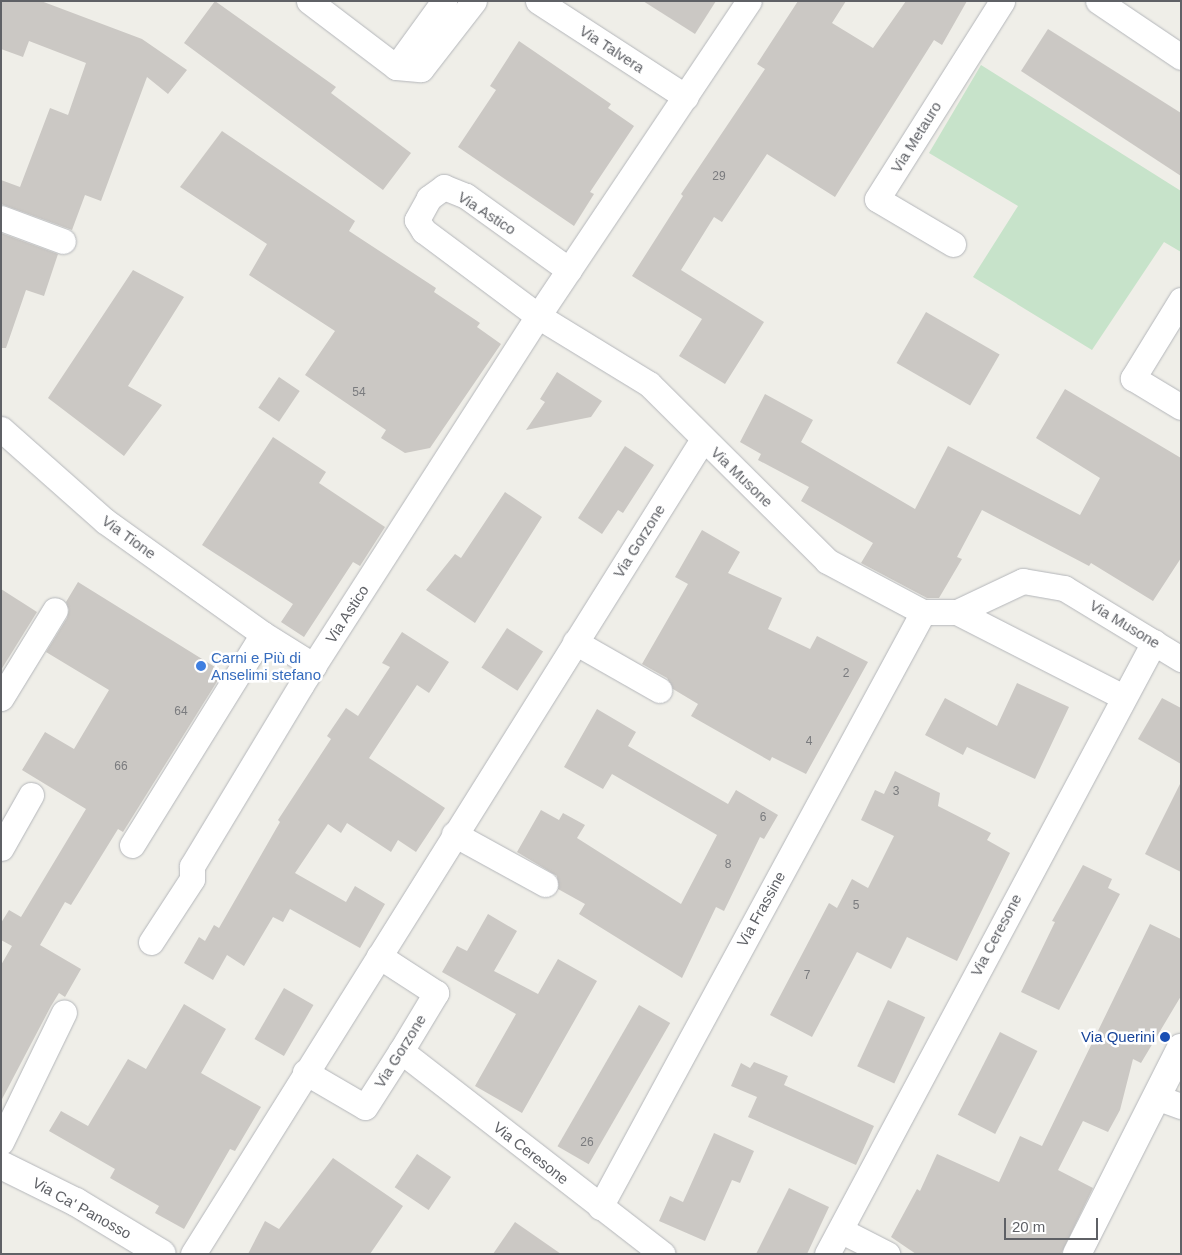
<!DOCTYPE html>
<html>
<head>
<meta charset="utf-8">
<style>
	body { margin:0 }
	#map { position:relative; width:1182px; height:1255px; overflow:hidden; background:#efeee8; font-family:Helvetica,sans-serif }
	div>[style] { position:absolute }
	.green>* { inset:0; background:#c7e3ca }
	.building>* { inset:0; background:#cbc8c4; transform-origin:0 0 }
	.roads { filter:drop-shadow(0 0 1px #b4b6ba) drop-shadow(0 0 1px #b4b6ba) }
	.street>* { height:25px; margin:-12.5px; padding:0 12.5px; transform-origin:12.5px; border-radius:12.5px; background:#fff }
	.secondary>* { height:28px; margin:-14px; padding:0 14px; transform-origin:14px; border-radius:14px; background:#fff }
	.dots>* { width:14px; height:14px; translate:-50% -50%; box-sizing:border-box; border:2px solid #fff; border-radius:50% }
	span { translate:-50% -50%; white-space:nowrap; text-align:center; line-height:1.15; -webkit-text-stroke:5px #fff; paint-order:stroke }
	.number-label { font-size:12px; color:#7a7b7e }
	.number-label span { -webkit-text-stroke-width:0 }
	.street-label { font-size:15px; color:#5f6166 }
	.shop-label { font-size:15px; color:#366cbe }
	.left { translate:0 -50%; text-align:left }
	.transit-label { font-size:15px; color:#164399 }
	.right { translate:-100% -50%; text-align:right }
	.frame { position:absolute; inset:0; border:2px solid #5f6166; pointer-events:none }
	.scale { position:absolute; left:1004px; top:1218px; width:94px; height:22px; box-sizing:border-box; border:2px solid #5f6166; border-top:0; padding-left:6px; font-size:15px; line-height:18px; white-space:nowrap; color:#5f6166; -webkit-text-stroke:4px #fff; paint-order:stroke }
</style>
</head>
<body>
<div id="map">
	<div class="green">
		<i style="clip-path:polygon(981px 65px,1181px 191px,1181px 252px,1164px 242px,1092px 350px,973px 277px,1018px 206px,929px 153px)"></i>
	</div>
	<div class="building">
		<i style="clip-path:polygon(1px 1px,41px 1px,142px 39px,187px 70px,168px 94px,147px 77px,101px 201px,85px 195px,72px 230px,1px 204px,1px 180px,20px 187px,50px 108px,68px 115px,86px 63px,29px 41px,23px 57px,1px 49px)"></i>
		<i style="clip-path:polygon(215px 1px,336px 87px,331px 93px,411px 153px,383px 190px,184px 43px)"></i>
		<i style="clip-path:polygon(643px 1px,716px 1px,695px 34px)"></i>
		<i style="clip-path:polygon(798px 1px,846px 1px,832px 23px,873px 48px,906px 1px,967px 1px,942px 45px,934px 40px,835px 197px,767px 154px,722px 222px,714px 217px,681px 270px,764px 322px,725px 384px,679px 356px,702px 319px,632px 276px,683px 196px,681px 194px,765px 69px,757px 64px)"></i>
		<i style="clip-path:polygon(1048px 29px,1181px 113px,1181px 176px,1021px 71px)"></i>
		<i style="clip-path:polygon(519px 41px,611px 104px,608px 108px,634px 126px,590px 192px,594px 194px,574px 226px,458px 147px,496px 90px,490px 86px)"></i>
		<i style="clip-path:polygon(222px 131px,355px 221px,349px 231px,436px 288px,434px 292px,480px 323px,477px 327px,501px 344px,430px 448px,405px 453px,381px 438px,386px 430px,305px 375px,335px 331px,249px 275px,267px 244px,180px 187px)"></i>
		<i style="clip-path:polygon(1px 233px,58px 254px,44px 296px,26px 290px,6px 348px,1px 348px)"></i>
		<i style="clip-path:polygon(133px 270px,184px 297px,128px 386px,162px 405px,124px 456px,48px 398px)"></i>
		<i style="left:926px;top:312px;width:85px;height:59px;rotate:30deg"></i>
		<i style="clip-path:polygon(557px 372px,602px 401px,591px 417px,526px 430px,545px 402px,540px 399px)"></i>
		<i style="left:279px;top:377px;width:25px;height:37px;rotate:34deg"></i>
		<i style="clip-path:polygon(1065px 389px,1181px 458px,1181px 558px,1153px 601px,1091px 563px,1089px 566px,982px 510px,957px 557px,962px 559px,939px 598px,927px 598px,861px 563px,873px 543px,801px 501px,809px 487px,758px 460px,761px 454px,740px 442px,765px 394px,813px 420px,801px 442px,915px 509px,948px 446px,1080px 515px,1100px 478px,1036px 438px)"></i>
		<i style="clip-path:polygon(273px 437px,326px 472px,319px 483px,385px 527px,360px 566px,353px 562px,304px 637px,281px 622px,293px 604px,202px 545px)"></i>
		<i style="clip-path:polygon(625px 446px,654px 465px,623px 513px,618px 510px,602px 534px,578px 518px)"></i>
		<i style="clip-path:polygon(505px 492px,542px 517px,475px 623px,426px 590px,455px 554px,461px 558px)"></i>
		<i style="clip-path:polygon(702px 530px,740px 552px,728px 573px,782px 598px,768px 629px,810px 649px,817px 636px,868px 662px,806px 774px,772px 757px,770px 761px,691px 716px,698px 704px,673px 689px,667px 678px,642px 664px,688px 584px,675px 577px)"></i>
		<i style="clip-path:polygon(78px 582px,223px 672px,123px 832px,118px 829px,71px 905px,65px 902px,40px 945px,81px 969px,65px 997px,59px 993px,51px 1006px,1px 1101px,1px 965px,12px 946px,1px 940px,1px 923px,9px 910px,21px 917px,86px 809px,22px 770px,45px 732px,74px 749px,109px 690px,46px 652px,67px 618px,69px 610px,66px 602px)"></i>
		<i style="clip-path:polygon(1px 589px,37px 612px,1px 670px)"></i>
		<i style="left:507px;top:628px;width:43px;height:47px;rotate:33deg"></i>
		<i style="clip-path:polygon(402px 632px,449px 662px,429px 693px,417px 685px,369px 758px,445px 808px,416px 852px,398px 840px,391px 852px,347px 823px,341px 833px,328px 824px,295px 873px,346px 902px,355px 886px,385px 904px,360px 948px,290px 909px,283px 922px,273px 917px,244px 966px,227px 955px,213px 980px,184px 963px,199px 937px,205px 941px,214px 925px,219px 928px,280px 822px,278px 820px,331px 739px,327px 736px,346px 708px,358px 716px,390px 667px,382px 663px)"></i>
		<i style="clip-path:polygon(1017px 683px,1069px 707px,1035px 779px,967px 747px,963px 755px,925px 735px,945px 698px,997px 726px)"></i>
		<i style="clip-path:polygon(1162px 698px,1181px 708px,1181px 764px,1138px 739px)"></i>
		<i style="clip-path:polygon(597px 709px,636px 732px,628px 746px,728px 804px,736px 790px,778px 815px,764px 839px,760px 837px,724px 911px,716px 907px,682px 978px,579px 914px,585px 904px,558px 889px,557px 876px,517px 852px,541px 810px,559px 820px,563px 813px,585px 825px,577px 838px,681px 904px,717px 835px,612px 774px,603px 789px,564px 767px)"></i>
		<i style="clip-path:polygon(895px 771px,940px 793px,938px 806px,991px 833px,987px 840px,1010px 853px,957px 961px,907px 937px,891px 969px,857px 952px,812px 1037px,770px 1015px,829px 903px,837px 908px,852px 879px,868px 888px,894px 836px,861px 820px,875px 790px,884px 794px)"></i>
		<i style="clip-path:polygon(1181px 782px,1181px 872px,1145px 854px)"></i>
		<i style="clip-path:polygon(1083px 865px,1112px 879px,1108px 888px,1120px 894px,1059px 1010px,1021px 992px,1055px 922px,1052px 921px)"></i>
		<i style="clip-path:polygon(488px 914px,517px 931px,494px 971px,538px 994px,558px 959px,597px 981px,522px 1113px,475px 1086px,516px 1014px,442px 972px,457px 946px,467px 951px)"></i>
		<i style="clip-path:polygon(1150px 924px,1181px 939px,1181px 996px,1141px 1063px,1133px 1059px,1120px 1110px,1108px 1132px,1083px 1121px,1058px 1170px,1093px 1188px,1061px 1254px,916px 1254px,891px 1237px,917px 1189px,920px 1191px,937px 1154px,999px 1182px,1020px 1136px,1042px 1146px)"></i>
		<i style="left:284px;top:988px;width:34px;height:59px;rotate:30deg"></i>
		<i style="left:888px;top:1000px;width:41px;height:73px;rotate:25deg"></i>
		<i style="clip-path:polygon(184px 1004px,226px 1029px,201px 1073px,261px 1107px,235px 1151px,230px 1149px,184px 1229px,155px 1213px,159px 1206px,110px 1178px,115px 1169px,49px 1131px,61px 1111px,88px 1126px,128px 1059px,146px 1069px)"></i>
		<i style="left:639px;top:1005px;width:36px;height:163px;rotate:30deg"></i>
		<i style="left:1000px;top:1032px;width:42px;height:93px;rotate:27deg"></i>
		<i style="clip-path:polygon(754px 1062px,788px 1076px,784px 1085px,874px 1126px,856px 1165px,748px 1117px,757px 1097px,731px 1086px,741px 1063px,750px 1068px)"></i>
		<i style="clip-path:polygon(714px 1133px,754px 1151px,740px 1183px,732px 1180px,705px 1241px,659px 1221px,670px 1196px,683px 1202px)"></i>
		<i style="left:417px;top:1154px;width:41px;height:40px;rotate:34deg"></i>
		<i style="clip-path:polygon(333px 1158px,403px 1206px,370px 1254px,248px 1254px,265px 1221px,279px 1229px)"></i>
		<i style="clip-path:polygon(789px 1188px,829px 1207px,807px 1254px,756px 1254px)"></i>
		<i style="clip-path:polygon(515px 1222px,561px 1254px,493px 1254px)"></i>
	</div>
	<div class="roads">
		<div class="street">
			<i style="left:309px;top:1px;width:109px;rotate:37.2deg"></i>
			<i style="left:396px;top:67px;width:25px;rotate:5deg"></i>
			<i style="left:421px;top:69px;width:86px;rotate:-52.1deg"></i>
			<i style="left:538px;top:1px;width:176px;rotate:33deg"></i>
			<i style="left:1098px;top:1px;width:100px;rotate:34deg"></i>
			<i style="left:396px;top:67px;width:82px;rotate:-54deg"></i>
			<i style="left:1px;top:218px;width:66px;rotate:20.4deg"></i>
			<i style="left:953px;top:244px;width:88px;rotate:-149.4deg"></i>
			<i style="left:877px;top:199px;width:234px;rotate:-57.7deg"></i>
			<i style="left:569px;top:270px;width:127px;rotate:-144.3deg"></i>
			<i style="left:466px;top:196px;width:24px;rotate:-158deg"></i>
			<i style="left:444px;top:187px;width:19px;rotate:144deg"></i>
			<i style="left:429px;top:198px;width:25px;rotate:119deg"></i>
			<i style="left:417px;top:220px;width:13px;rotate:58deg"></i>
			<i style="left:424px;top:231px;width:142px;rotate:36.7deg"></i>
			<i style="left:538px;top:316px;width:130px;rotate:31.5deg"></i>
			<i style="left:649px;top:384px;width:251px;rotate:44.8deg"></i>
			<i style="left:827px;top:561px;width:109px;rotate:28deg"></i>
			<i style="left:923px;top:612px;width:34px"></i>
			<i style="left:957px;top:612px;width:73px;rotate:-25.2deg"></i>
			<i style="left:1023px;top:581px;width:42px;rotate:9.7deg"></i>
			<i style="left:1064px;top:588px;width:137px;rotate:31.3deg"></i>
			<i style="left:1181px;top:300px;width:92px;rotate:121.6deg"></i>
			<i style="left:1133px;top:378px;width:56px;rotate:31.1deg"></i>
			<i style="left:1px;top:429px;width:139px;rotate:41.5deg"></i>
			<i style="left:105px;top:521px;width:194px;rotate:35.6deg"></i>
			<i style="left:263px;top:634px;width:60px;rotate:32.1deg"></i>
			<i style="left:957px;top:612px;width:186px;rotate:27.1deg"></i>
			<i style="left:575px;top:642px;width:97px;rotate:29.7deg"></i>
			<i style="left:1px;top:698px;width:103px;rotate:-58.5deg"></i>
			<i style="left:454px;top:834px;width:104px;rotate:28.8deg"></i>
			<i style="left:132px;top:845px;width:248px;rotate:-58.2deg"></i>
			<i style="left:1px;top:848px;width:61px;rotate:-60.5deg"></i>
			<i style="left:151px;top:942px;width:75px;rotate:-56.9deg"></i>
			<i style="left:192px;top:879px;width:13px;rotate:-90deg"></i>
			<i style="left:192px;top:866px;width:211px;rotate:-58.9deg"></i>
			<i style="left:301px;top:685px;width:439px;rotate:-57.3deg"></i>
			<i style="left:538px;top:316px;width:379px;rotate:-56.2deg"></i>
			<i style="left:401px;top:1051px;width:331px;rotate:37.8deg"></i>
			<i style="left:305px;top:1072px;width:69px;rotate:30.3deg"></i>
			<i style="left:365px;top:1107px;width:67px;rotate:-57.3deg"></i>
			<i style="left:401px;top:1051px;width:68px;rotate:-58.9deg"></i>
			<i style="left:436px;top:993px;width:68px;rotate:-147deg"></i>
			<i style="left:1156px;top:1097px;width:27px;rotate:20deg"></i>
			<i style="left:1px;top:1142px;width:144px;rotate:-64.1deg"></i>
			<i style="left:600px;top:1207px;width:677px;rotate:-61.5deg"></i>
			<i style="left:842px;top:1231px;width:51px;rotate:27.1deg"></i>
			<i style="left:193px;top:1254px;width:961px;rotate:-57.96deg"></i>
			<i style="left:827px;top:1254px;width:694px;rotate:-61.88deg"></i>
		</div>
		<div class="secondary">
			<i style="left:1px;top:1165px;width:84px;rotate:26.3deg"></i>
			<i style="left:76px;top:1202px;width:100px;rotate:31.2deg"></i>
			<i style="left:1077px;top:1254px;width:231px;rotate:-63.2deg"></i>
		</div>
	</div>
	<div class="dots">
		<i style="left:201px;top:666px;background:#3f7fe0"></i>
		<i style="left:1165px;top:1037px;background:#1a4fb4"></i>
	</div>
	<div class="number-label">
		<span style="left:719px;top:177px">29</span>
		<span style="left:359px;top:393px">54</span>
		<span style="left:846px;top:674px">2</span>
		<span style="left:181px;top:712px">64</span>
		<span style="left:809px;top:742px">4</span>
		<span style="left:121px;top:767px">66</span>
		<span style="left:896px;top:792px">3</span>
		<span style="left:763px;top:818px">6</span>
		<span style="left:728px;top:865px">8</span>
		<span style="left:856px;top:906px">5</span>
		<span style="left:807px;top:976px">7</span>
		<span style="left:587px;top:1143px">26</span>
	</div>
	<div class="street-label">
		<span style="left:612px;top:49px;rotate:33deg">Via Talvera</span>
		<span style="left:916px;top:137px;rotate:-58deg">Via Metauro</span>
		<span style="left:487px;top:213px;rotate:33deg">Via Astico</span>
		<span style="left:742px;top:477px;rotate:44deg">Via Musone</span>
		<span style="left:129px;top:537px;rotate:36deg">Via Tione</span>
		<span style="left:639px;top:541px;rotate:-58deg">Via Gorzone</span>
		<span style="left:347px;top:614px;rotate:-57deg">Via Astico</span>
		<span style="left:1125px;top:624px;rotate:31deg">Via Musone</span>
		<span style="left:761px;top:909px;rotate:-61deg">Via Frassine</span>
		<span style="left:996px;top:935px;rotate:-62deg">Via Ceresone</span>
		<span style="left:400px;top:1051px;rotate:-58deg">Via Gorzone</span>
		<span style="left:531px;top:1153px;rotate:38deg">Via Ceresone</span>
		<span style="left:82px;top:1208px;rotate:29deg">Via Ca' Panosso</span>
	</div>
	<div class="shop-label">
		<span class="left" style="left:211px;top:666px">Carni e Più di<br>Anselimi stefano</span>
	</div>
	<div class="transit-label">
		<span class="right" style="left:1155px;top:1037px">Via Querini</span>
	</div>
	<div class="frame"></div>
	<div class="scale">20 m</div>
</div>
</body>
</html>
